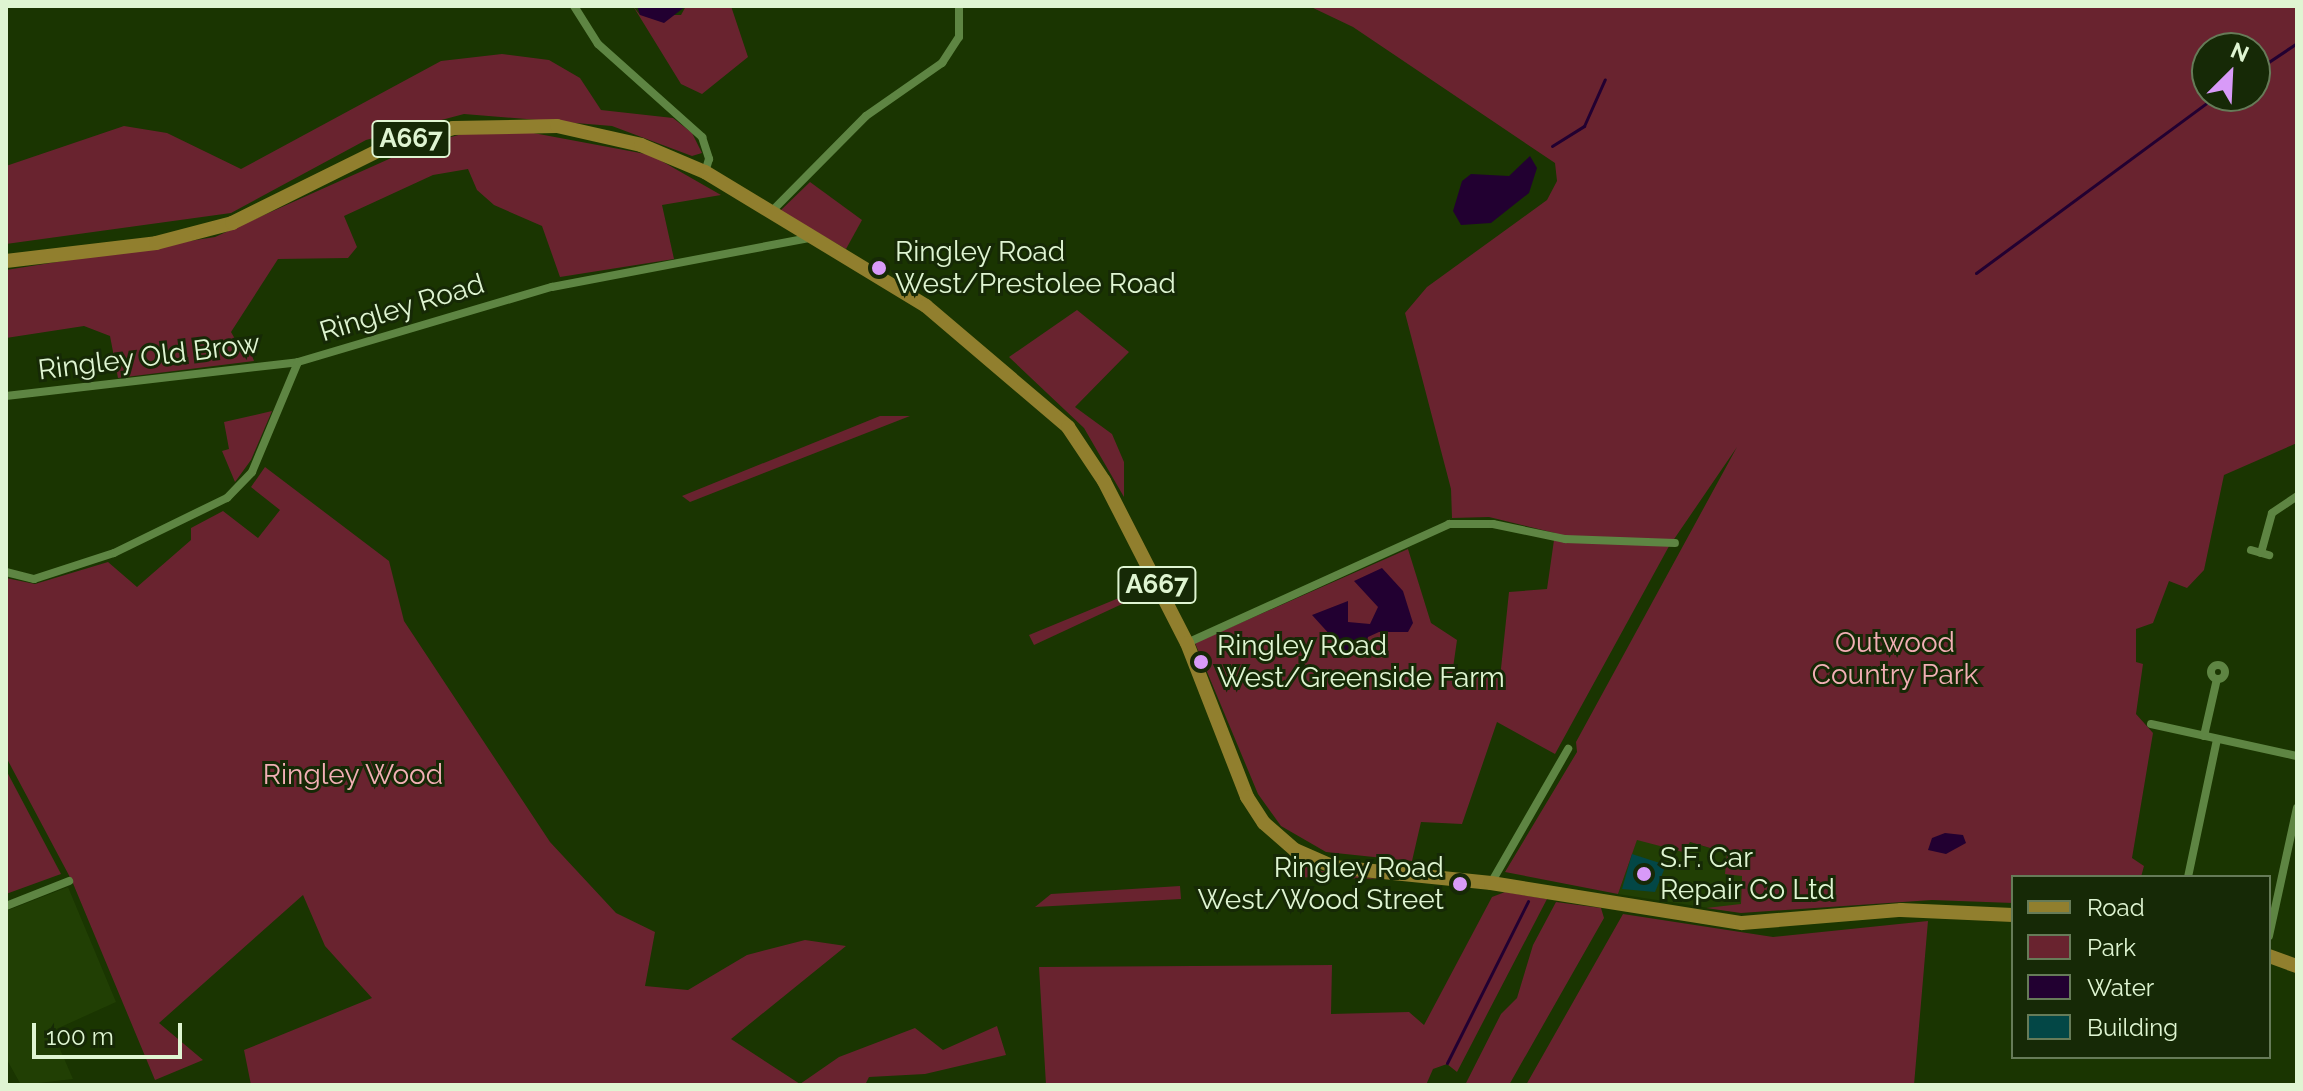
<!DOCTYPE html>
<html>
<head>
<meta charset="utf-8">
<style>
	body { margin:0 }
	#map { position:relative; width:2303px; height:1091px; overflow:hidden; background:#1a3501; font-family:Raleway,sans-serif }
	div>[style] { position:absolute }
	.built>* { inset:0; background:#213f04 }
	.green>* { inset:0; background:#69232f }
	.water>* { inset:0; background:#220031 }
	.stream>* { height:3px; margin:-1.5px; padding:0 1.5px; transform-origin:1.5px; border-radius:1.5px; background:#220031 }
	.building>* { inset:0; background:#034746 }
	.street>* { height:8px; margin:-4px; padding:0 4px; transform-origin:4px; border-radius:4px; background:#5e8543 }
	.street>.ring { margin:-4px; padding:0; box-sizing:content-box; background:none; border:8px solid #5e8543; border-radius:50% }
	.primary>* { height:14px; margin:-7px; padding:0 7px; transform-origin:7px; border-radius:7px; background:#917f2e }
	.dots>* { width:22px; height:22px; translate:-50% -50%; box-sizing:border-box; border:4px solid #162906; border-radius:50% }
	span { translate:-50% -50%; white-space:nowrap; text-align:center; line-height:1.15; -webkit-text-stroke:6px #162906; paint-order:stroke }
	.shield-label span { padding:2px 6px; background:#162906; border:2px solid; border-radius:6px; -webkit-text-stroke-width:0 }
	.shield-label { font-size:26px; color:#dff5d2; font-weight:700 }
	.poi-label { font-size:28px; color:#dff5d2 }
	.left { translate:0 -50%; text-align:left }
	.right { translate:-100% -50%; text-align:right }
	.street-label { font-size:28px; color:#dff5d2 }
	.park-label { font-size:28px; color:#f2afb5 }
	.frame { position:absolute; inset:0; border:8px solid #dff5d2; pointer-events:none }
	.legend { position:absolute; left:2011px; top:875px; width:260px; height:184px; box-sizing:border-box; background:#162906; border:2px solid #667b58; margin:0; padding:10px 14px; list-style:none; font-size:24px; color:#dff5d2 }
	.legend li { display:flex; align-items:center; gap:16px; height:40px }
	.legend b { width:40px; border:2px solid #667b58 }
	.north { position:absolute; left:2191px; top:32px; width:80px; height:80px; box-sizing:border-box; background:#162906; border:2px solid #667b58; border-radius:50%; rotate:24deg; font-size:22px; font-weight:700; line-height:32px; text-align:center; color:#dff5d2 }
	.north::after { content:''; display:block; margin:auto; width:28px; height:36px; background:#d89af8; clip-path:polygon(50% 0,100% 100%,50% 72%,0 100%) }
	.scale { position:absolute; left:32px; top:1023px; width:150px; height:36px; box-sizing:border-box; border:4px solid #dff5d2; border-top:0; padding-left:10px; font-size:24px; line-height:28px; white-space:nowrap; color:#dff5d2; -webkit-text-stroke:6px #162906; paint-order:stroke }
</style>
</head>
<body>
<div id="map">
	<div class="built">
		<i style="clip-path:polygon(1637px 839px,1689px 842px,1727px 853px,1742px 875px,1741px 913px,1618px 894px)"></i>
		<i style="clip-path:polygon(68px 887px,116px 1002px,52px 1031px,73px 1079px,21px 1085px,6px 1058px,6px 911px)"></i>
	</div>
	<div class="green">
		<i style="clip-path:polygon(633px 6px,640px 15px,681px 15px,686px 6px,731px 6px,748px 57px,702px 94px,681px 84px)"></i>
		<i style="clip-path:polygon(evenodd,1309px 6px,2297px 6px,2297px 443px,2224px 475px,2204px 570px,2187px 588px,2169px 581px,2153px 623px,2136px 629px,2136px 662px,2143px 664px,2136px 714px,2153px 733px,2132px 858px,2144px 866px,2141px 877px,2013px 877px,2013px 903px,1932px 900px,1741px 913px,1706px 908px,1741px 904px,1742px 876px,1725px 874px,1727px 853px,1690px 842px,1683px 852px,1637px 840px,1618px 894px,1505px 872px,1577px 752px,1576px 742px,1737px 447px,1668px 548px,1555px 754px,1497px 722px,1462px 824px,1421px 822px,1412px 861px,1326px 852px,1281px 826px,1258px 794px,1195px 643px,1408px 549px,1431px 623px,1457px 640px,1452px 675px,1500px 678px,1509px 592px,1547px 589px,1555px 533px,1489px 517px,1452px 518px,1451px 489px,1405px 313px,1427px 287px,1547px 200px,1557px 181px,1555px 163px,1353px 27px,1309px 6px,2207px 48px,2255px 48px,2255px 96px,2207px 96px,2207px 48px)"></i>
		<i style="clip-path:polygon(502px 54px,549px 60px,580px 78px,601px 110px,673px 118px,692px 133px,702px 153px,692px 156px,612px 126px,464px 114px,366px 140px,231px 213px,6px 244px,6px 166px,124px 126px,167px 133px,241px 169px,441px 61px)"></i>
		<i style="clip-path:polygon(528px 132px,651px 155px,721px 195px,662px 205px,674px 259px,560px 277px,542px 226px,494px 205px,477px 190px,468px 169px,433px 175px,344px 216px,357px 247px,348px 258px,278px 259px,231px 332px,239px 346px,247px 343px,254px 361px,118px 378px,110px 336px,84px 326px,6px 338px,6px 270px,215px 237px,418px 146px,462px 134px)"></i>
		<i style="clip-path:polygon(810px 182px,862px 220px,846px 249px,780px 211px)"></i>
		<i style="clip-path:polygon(1077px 310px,1129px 352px,1075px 407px,1112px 434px,1124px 462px,1124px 497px,1084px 428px,1009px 357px)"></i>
		<i style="clip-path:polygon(272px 411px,251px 460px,235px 482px,222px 451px,229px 449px,224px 422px)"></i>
		<i style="clip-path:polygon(880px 416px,910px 416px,690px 502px,682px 496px)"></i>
		<i style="clip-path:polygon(265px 467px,389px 561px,404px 621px,550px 842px,616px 913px,655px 932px,645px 986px,688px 990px,747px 955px,805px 940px,846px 946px,731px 1039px,800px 1084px,839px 1057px,915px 1028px,943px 1050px,997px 1026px,1006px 1055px,925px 1074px,869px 1077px,865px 1085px,251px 1085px,244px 1050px,372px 998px,325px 946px,303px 895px,159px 1023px,203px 1060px,155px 1080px,72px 881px,6px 757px,6px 578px,35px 584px,108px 562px,137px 587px,191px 540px,191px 528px,223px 511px,258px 538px,280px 510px,251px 487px)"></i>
		<i style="clip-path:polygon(1148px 586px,1150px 591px,1034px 645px,1029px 635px)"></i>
		<i style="clip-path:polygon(6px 770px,61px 874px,6px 894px)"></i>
		<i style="clip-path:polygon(1301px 863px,1322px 871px,1377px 879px,1293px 877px,1290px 868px)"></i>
		<i style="clip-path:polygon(1180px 886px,1181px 899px,1035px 907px,1051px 894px)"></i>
		<i style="clip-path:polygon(1505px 892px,1547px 899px,1457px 1072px,1447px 1064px,1433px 1069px,1426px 1085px,1046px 1085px,1039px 967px,1332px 965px,1331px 1014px,1409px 1012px,1424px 1025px,1492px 897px)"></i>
		<i style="clip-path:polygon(1556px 902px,1601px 908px,1604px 918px,1509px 1085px,1465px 1085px,1501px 1014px,1517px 998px,1533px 945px)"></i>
		<i style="clip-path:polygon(1623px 914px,1773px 937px,1928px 921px,1914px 1085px,1526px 1085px)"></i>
	</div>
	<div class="water">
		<i style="clip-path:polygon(637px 6px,686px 6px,664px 23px,640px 15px)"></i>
		<i style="clip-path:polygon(1530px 156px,1537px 168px,1529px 193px,1491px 223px,1461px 225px,1453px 211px,1462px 181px,1471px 174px,1509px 176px)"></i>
		<i style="clip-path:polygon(1382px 568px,1403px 591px,1413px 623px,1408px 632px,1379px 632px,1368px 637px,1365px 651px,1338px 656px,1332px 637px,1312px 615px,1348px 601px,1348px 622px,1370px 624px,1378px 607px,1354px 581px)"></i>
		<i style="clip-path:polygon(1945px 833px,1963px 835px,1966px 843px,1946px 854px,1928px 850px,1932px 838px)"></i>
	</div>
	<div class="stream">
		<i style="left:2255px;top:71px;width:50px;rotate:-33.7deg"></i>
		<i style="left:1552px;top:146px;width:38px;rotate:-32deg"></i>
		<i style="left:1584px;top:126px;width:51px;rotate:-65.9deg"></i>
		<i style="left:1976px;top:273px;width:298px;rotate:-36.4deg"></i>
		<i style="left:1447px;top:1063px;width:181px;rotate:-63.4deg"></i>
	</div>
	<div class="building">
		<i style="clip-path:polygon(1632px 854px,1666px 865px,1655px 892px,1622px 889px)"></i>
	</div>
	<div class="street">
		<i style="left:574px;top:6px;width:45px;rotate:57.7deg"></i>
		<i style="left:598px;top:44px;width:140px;rotate:41.8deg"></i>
		<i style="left:702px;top:137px;width:23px;rotate:72deg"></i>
		<i style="left:709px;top:159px;width:14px;rotate:107deg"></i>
		<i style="left:770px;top:213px;width:136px;rotate:-45.3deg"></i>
		<i style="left:866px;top:116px;width:93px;rotate:-34.9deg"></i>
		<i style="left:942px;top:63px;width:31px;rotate:-57deg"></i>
		<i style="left:959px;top:37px;width:31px;rotate:-90deg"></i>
		<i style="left:6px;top:396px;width:294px;rotate:-6.6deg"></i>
		<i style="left:298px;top:362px;width:265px;rotate:-16.5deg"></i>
		<i style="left:552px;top:287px;width:263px;rotate:-10.8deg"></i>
		<i style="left:2251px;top:550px;width:19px;rotate:16deg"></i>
		<i style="left:2261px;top:553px;width:41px;rotate:-74.6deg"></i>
		<i style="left:2272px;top:513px;width:30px;rotate:-34deg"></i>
		<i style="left:6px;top:572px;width:29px;rotate:14deg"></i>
		<i style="left:34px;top:579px;width:84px;rotate:-18deg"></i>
		<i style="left:114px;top:553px;width:126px;rotate:-26deg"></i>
		<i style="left:227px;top:498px;width:36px;rotate:-46deg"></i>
		<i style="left:252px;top:472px;width:119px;rotate:-67.3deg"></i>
		<i style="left:1187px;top:643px;width:288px;rotate:-24.4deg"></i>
		<i style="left:1449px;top:524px;width:44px"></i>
		<i style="left:1493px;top:524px;width:74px;rotate:11.8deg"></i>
		<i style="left:1565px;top:539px;width:110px;rotate:2.1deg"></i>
		<i class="ring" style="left:2211px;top:665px;width:6px;height:6px"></i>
		<i style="left:2151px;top:724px;width:149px;rotate:12.4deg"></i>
		<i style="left:2204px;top:736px;width:58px;rotate:-77.2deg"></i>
		<i style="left:2188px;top:877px;width:141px;rotate:-78.1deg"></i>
		<i style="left:1491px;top:883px;width:155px;rotate:-60.1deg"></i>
		<i style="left:6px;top:906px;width:68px;rotate:-21.6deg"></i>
		<i style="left:2269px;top:936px;width:131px;rotate:-77.7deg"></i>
	</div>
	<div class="primary">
		<i style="left:6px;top:261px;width:151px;rotate:-6.8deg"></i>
		<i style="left:156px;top:243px;width:79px;rotate:-14.7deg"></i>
		<i style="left:232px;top:223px;width:163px;rotate:-26.3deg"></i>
		<i style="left:378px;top:151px;width:78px;rotate:-17deg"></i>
		<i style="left:453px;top:128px;width:104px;rotate:-1.1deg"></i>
		<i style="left:557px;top:126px;width:86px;rotate:12.7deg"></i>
		<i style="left:641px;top:145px;width:69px;rotate:22.9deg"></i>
		<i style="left:705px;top:172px;width:258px;rotate:31.2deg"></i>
		<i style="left:926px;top:306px;width:187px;rotate:40.4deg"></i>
		<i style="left:1068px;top:427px;width:65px;rotate:56.3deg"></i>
		<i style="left:1104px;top:481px;width:182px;rotate:62.9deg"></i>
		<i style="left:1187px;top:643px;width:165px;rotate:68.7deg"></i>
		<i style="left:1247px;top:797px;width:31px;rotate:57deg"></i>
		<i style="left:1264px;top:823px;width:41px;rotate:41.1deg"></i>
		<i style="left:1295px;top:850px;width:43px;rotate:23.6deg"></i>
		<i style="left:1334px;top:867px;width:158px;rotate:5.8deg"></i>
		<i style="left:1491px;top:883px;width:254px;rotate:9.1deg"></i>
		<i style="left:1742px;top:923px;width:160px;rotate:-4.7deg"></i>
		<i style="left:1901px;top:910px;width:112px;rotate:2.6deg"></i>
		<i style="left:2269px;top:956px;width:30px;rotate:20deg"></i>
	</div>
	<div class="dots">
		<i style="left:879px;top:268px;background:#d89af8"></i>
		<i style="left:1201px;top:662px;background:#d89af8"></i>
		<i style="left:1644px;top:874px;background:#d89af8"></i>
		<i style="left:1460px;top:884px;background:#d89af8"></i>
	</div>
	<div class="shield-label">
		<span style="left:411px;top:139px">A667</span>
		<span style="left:1157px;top:585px">A667</span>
	</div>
	<div class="poi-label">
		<span class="left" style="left:895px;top:268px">Ringley Road<br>West/Prestolee Road</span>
		<span class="left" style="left:1217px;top:662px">Ringley Road<br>West/Greenside Farm</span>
		<span class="left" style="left:1660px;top:874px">S.F. Car<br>Repair Co Ltd</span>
		<span class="right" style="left:1444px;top:884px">Ringley Road<br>West/Wood Street</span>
	</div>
	<div class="street-label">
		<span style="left:402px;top:308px;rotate:-17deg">Ringley Road</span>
		<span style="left:149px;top:357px;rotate:-7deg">Ringley Old Brow</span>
	</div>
	<div class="park-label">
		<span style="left:1895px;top:659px">Outwood<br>Country Park</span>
		<span style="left:353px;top:775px">Ringley Wood</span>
	</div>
	<div class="frame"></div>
	<ul class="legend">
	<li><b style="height:10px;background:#917f2e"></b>Road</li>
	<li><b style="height:22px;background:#69232f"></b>Park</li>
	<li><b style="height:22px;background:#220031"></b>Water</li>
	<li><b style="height:22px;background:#034746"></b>Building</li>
	</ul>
	<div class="north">N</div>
	<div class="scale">100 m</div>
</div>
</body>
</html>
